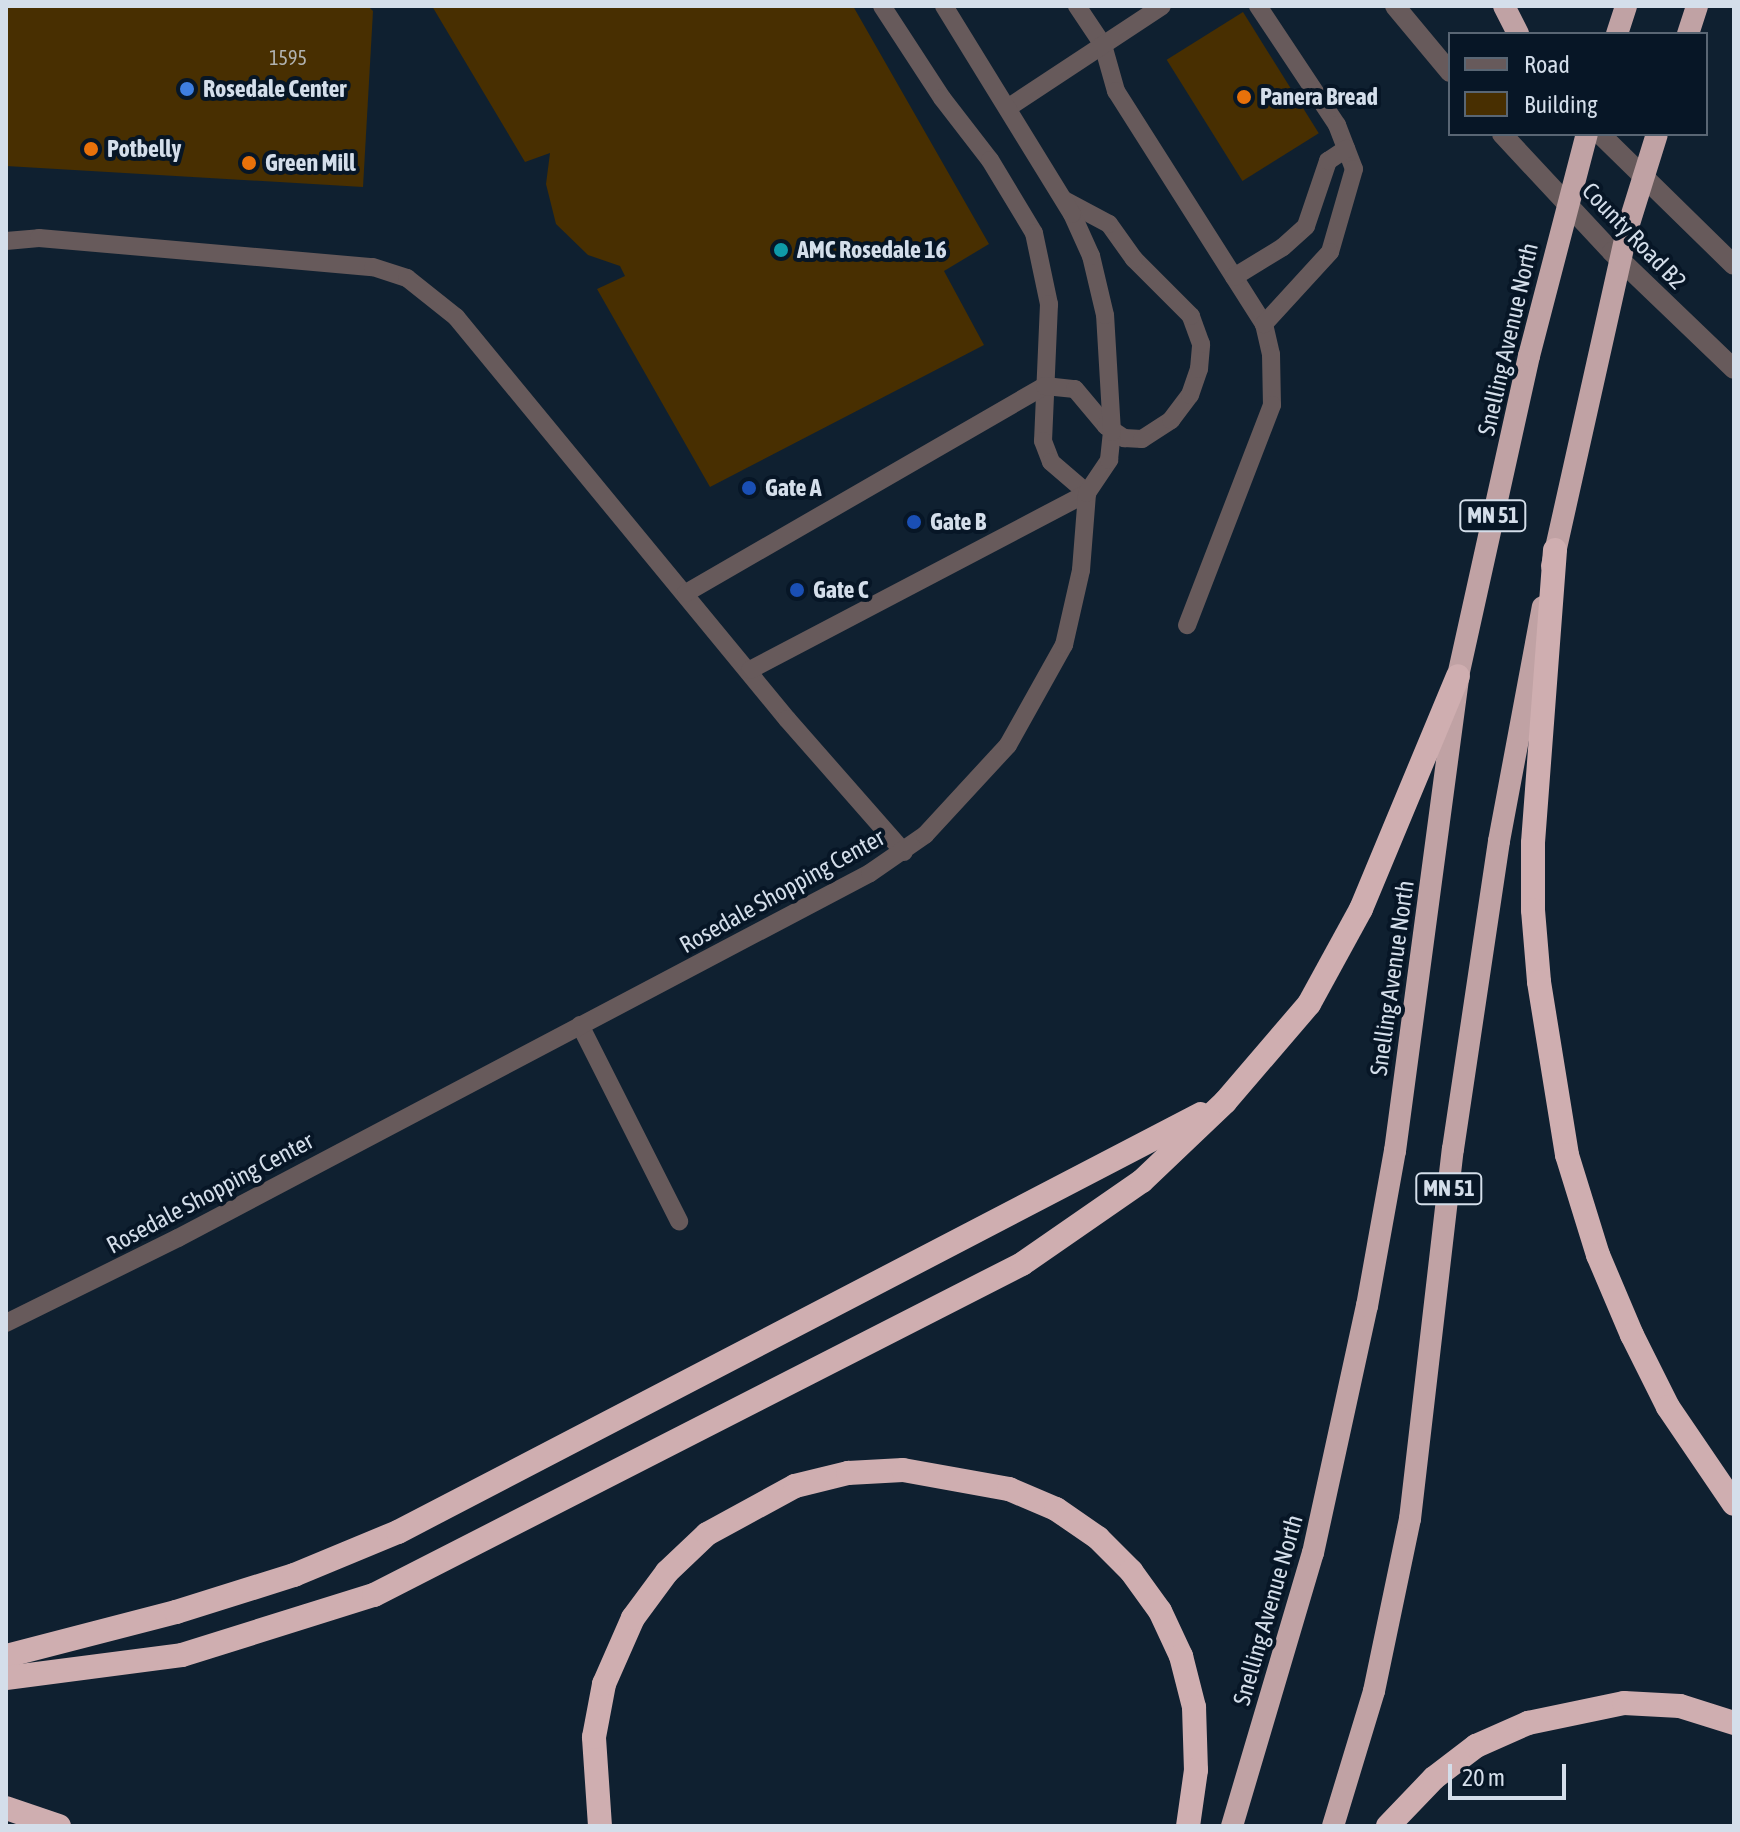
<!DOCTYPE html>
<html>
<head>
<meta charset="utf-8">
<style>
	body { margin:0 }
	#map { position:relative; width:1740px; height:1832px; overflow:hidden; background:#0f2030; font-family:"Asap Condensed",sans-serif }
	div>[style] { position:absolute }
	.building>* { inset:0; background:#482f01; transform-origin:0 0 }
	.service>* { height:18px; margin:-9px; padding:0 9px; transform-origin:9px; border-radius:9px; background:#675a5b }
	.tertiary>* { height:20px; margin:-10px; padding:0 10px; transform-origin:10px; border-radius:10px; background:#675a5b }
	.trunk>* { height:22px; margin:-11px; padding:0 11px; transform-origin:11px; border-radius:11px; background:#c0a2a4 }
	.motorway>* { height:24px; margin:-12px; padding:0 12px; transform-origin:12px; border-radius:12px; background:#cfaeb0 }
	.dots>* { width:22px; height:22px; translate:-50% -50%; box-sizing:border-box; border:4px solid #071626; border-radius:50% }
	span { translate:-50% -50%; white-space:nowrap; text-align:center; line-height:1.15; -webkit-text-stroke:8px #071626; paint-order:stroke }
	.number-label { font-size:20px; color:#b1b2b0 }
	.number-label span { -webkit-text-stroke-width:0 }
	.shield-label span { padding:2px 6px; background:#071626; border:2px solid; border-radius:6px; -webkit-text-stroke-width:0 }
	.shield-label { font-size:22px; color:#d4deea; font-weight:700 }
	.poi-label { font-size:24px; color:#d4deea; font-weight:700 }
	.left { translate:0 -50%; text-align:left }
	.street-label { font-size:24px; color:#d4deea }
	.frame { position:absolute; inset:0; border:8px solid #d4deea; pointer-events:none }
	.legend { position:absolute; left:1448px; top:32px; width:260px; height:104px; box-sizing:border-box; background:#071626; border:2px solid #596674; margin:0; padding:10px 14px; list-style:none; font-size:24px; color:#d4deea }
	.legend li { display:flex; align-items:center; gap:16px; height:40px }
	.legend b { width:40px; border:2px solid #596674 }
	.scale { position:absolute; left:1448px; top:1764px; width:118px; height:36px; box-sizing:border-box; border:4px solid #d4deea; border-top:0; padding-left:10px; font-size:24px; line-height:28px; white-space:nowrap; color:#d4deea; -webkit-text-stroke:6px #071626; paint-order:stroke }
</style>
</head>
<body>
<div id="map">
	<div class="building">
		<i style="clip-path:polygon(6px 6px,368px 6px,373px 11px,363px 187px,6px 166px)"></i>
		<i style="clip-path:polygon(432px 6px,853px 6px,989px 244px,944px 271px,984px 345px,710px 487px,597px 289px,625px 276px,620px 266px,588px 255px,556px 224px,546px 184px,550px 153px,525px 162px)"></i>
		<i style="left:1243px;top:12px;width:143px;height:90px;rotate:58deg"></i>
	</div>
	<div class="service">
		<i style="left:882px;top:6px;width:110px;rotate:56.9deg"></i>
		<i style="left:942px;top:98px;width:78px;rotate:52.3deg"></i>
		<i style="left:990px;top:160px;width:85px;rotate:58.9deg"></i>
		<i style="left:1034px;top:233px;width:73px;rotate:78.1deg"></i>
		<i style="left:1049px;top:304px;width:137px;rotate:92.5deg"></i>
		<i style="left:1043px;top:441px;width:22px;rotate:69deg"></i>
		<i style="left:1051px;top:462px;width:48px;rotate:40.7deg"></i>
		<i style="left:1077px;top:6px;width:47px;rotate:56.3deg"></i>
		<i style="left:1103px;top:45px;width:48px;rotate:74.2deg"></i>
		<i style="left:1116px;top:91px;width:276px;rotate:57.6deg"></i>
		<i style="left:1264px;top:324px;width:31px;rotate:77deg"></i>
		<i style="left:1271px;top:354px;width:51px;rotate:88.9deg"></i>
		<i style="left:1272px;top:405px;width:236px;rotate:111.1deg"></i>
		<i style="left:1258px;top:6px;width:143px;rotate:56.4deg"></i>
		<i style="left:1337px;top:125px;width:47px;rotate:68.9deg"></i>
		<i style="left:1354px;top:169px;width:86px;rotate:106.1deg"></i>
		<i style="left:1330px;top:252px;width:98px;rotate:132.5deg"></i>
		<i style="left:1009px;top:107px;width:183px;rotate:-33.4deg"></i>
		<i style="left:6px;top:241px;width:33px;rotate:-5deg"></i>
		<i style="left:39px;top:238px;width:335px;rotate:5deg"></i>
		<i style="left:373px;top:267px;width:36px;rotate:18deg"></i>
		<i style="left:407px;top:278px;width:63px;rotate:38.5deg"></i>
		<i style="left:456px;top:317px;width:521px;rotate:50.53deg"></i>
		<i style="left:787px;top:719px;width:177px;rotate:48.7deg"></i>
		<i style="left:1234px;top:277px;width:57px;rotate:-31.5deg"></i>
		<i style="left:1283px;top:247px;width:31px;rotate:-42deg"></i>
		<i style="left:1306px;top:226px;width:69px;rotate:-71.3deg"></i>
		<i style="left:1328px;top:161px;width:22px;rotate:-34deg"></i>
		<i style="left:686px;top:593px;width:414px;rotate:-30deg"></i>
		<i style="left:1045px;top:386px;width:30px;rotate:6deg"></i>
		<i style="left:1075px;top:389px;width:48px;rotate:50deg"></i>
		<i style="left:1106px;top:426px;width:22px;rotate:34deg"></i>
		<i style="left:1124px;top:438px;width:18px;rotate:3deg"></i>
		<i style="left:1142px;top:439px;width:35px;rotate:-33deg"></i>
		<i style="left:1171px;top:420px;width:31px;rotate:-53deg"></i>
		<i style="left:1190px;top:395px;width:28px;rotate:-71deg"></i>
		<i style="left:1199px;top:369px;width:25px;rotate:-85deg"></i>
		<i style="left:1201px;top:344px;width:30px;rotate:-110deg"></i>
		<i style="left:1191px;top:316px;width:81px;rotate:-135deg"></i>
		<i style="left:1134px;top:259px;width:43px;rotate:-125.5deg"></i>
		<i style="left:1109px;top:224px;width:51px;rotate:-151.9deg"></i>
		<i style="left:750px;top:670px;width:381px;rotate:-27.7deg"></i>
		<i style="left:580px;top:1025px;width:220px;rotate:63.2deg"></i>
		<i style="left:6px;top:1323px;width:192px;rotate:-26.3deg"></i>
		<i style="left:178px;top:1238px;width:782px;rotate:-27.81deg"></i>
		<i style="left:870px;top:873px;width:67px;rotate:-34.6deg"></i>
		<i style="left:925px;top:835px;width:122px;rotate:-47.3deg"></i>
		<i style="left:1008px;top:745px;width:115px;rotate:-60.8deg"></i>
		<i style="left:1064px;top:645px;width:77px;rotate:-77.2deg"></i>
		<i style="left:1081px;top:570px;width:77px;rotate:-85.5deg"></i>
		<i style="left:1087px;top:493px;width:40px;rotate:-56deg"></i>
		<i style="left:1109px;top:460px;width:28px;rotate:-84deg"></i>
		<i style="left:1112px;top:432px;width:117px;rotate:-93.4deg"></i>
		<i style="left:1105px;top:315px;width:61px;rotate:-103.3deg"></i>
		<i style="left:1091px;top:256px;width:46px;rotate:-114.3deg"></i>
		<i style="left:1072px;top:214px;width:244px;rotate:-121.6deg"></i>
	</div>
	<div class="tertiary">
		<i style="left:1395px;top:6px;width:86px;rotate:50.2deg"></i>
		<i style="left:1502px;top:134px;width:161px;rotate:47deg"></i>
		<i style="left:1612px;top:252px;width:169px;rotate:43.8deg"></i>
		<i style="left:1600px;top:134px;width:187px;rotate:44.4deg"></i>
	</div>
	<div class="trunk">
		<i style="left:1504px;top:6px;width:31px;rotate:63deg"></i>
		<i style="left:1617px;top:34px;width:29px;rotate:-72deg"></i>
		<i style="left:1688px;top:34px;width:29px;rotate:-72deg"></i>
		<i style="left:1552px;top:566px;width:347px;rotate:-77.4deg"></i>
		<i style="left:1628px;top:227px;width:97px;rotate:-72.7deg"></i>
		<i style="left:1232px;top:1826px;width:285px;rotate:-73.5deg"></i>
		<i style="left:1313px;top:1553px;width:253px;rotate:-77.7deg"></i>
		<i style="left:1367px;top:1306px;width:158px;rotate:-79.8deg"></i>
		<i style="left:1395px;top:1151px;width:479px;rotate:-82.4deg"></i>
		<i style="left:1458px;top:676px;width:328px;rotate:-77.5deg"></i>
		<i style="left:1529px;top:356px;width:229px;rotate:-75.4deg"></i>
		<i style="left:1333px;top:1826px;width:141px;rotate:-73.1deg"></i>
		<i style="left:1374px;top:1691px;width:176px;rotate:-78.2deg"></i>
		<i style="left:1410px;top:1519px;width:372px;rotate:-83.4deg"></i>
		<i style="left:1453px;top:1149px;width:311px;rotate:-81.5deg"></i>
		<i style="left:1499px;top:841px;width:238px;rotate:-79.4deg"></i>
	</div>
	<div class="motorway">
		<i style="left:1555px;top:550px;width:294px;rotate:94.3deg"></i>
		<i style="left:1533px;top:843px;width:67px;rotate:90deg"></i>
		<i style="left:1533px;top:910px;width:72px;rotate:85.2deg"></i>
		<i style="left:1539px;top:982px;width:175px;rotate:80.8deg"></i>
		<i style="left:1567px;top:1155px;width:105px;rotate:72.8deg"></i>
		<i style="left:1598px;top:1255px;width:87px;rotate:67deg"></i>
		<i style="left:1632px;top:1335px;width:80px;rotate:63.4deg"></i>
		<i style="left:1668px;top:1407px;width:117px;rotate:55.8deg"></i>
		<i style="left:6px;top:1656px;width:176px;rotate:-14.5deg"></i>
		<i style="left:176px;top:1612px;width:124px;rotate:-17.4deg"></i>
		<i style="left:294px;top:1575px;width:113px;rotate:-22.5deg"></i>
		<i style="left:398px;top:1532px;width:905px;rotate:-27.5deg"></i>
		<i style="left:6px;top:1678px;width:177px;rotate:-7.4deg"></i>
		<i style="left:182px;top:1655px;width:201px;rotate:-17.4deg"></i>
		<i style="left:374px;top:1595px;width:728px;rotate:-27.06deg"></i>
		<i style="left:1022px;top:1264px;width:146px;rotate:-34.7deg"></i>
		<i style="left:1142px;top:1181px;width:115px;rotate:-43.6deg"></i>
		<i style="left:1225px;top:1102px;width:129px;rotate:-49.4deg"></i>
		<i style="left:1309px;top:1004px;width:108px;rotate:-61.3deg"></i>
		<i style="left:1361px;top:909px;width:252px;rotate:-67.4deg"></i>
		<i style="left:6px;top:1808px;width:56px;rotate:18.8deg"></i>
		<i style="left:600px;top:1826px;width:89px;rotate:-93.9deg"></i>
		<i style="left:594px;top:1737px;width:54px;rotate:-79.3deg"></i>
		<i style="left:604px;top:1684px;width:72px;rotate:-66.3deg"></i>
		<i style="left:633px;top:1618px;width:57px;rotate:-53.5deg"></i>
		<i style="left:667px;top:1572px;width:55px;rotate:-43.5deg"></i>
		<i style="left:707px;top:1534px;width:100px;rotate:-28.6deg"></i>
		<i style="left:795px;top:1486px;width:55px;rotate:-13.8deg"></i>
		<i style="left:848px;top:1473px;width:55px;rotate:-3.1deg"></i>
		<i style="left:903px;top:1470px;width:108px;rotate:10.2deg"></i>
		<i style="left:1009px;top:1489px;width:51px;rotate:23.1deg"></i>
		<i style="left:1056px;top:1509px;width:51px;rotate:34.6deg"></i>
		<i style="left:1098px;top:1538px;width:47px;rotate:45deg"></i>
		<i style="left:1131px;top:1571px;width:49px;rotate:54.1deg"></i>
		<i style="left:1160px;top:1611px;width:50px;rotate:65deg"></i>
		<i style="left:1181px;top:1656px;width:53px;rotate:75.7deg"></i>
		<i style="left:1194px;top:1707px;width:63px;rotate:88.2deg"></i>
		<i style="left:1196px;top:1770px;width:57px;rotate:98.1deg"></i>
		<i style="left:1388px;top:1826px;width:66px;rotate:-46.2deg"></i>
		<i style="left:1434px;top:1778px;width:53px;rotate:-37.3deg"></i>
		<i style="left:1476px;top:1746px;width:57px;rotate:-23.9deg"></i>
		<i style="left:1528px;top:1723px;width:98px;rotate:-11.8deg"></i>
		<i style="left:1624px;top:1703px;width:56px;rotate:3.1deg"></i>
		<i style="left:1680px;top:1706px;width:57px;rotate:17.5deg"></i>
	</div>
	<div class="dots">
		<i style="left:187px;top:89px;background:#3f7fe0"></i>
		<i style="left:1244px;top:97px;background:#e8710a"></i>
		<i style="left:91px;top:149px;background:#e8710a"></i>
		<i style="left:249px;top:163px;background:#e8710a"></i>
		<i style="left:781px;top:250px;background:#0f9aa8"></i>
		<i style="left:749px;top:488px;background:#1a4fb4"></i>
		<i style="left:914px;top:522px;background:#1a4fb4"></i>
		<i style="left:797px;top:590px;background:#1a4fb4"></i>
	</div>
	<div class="number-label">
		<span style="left:288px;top:57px">1595</span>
	</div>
	<div class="shield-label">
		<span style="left:1493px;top:516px">MN 51</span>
		<span style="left:1449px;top:1189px">MN 51</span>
	</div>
	<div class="poi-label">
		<span class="left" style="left:203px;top:89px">Rosedale Center</span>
		<span class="left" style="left:1260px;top:97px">Panera Bread</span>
		<span class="left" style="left:107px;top:149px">Potbelly</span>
		<span class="left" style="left:265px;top:163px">Green Mill</span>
		<span class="left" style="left:797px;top:250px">AMC Rosedale 16</span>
		<span class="left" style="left:765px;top:488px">Gate A</span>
		<span class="left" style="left:930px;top:522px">Gate B</span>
		<span class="left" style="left:813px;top:590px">Gate C</span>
	</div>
	<div class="street-label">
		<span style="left:1634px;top:236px;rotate:46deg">County Road B2</span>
		<span style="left:1508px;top:339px;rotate:-77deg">Snelling Avenue North</span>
		<span style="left:782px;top:891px;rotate:-29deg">Rosedale Shopping Center</span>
		<span style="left:1392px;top:978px;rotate:-82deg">Snelling Avenue North</span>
		<span style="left:210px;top:1193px;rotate:-28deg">Rosedale Shopping Center</span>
		<span style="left:1268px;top:1610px;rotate:-74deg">Snelling Avenue North</span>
	</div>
	<div class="frame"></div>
	<ul class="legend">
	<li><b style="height:10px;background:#675a5b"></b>Road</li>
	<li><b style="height:22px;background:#482f01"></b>Building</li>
	</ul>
	<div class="scale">20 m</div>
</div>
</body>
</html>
